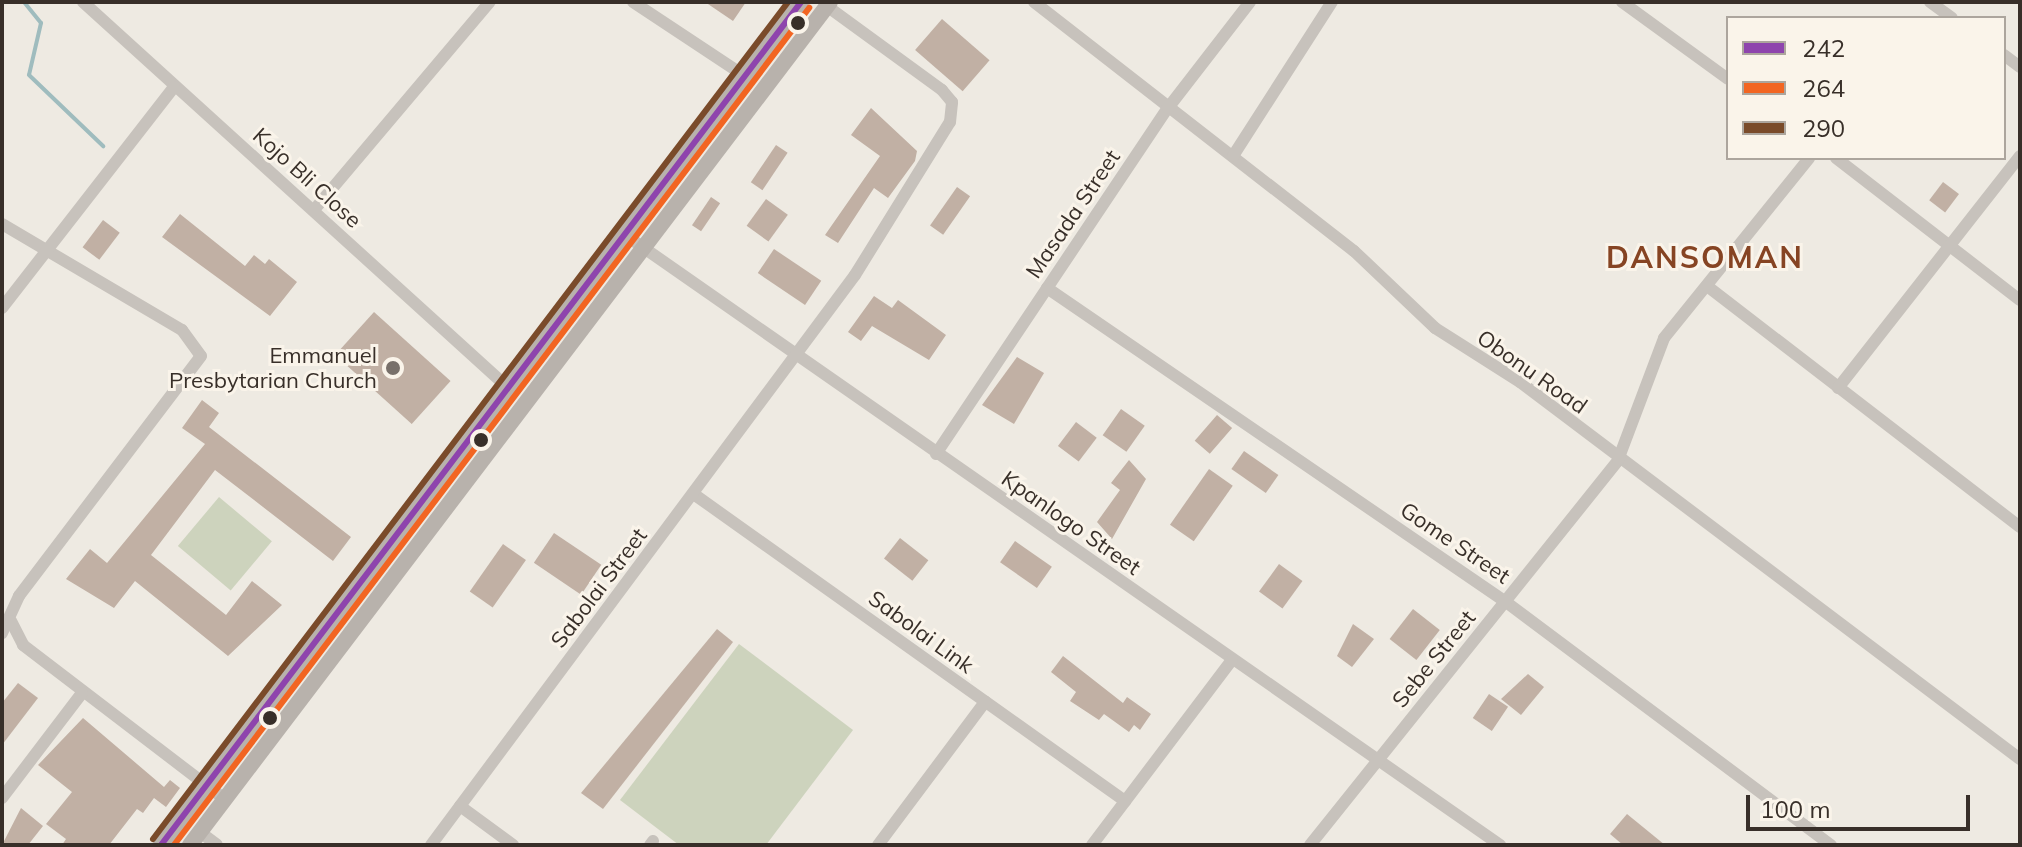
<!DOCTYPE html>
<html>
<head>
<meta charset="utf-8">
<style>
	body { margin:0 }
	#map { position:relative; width:2022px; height:847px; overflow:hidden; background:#eeeae2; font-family:Mulish,sans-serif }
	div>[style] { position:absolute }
	.green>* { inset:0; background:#cdd3bd; transform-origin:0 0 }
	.stream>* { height:4px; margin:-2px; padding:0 2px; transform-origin:2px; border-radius:2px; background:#9fbcbe }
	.building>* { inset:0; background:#c1b0a4; transform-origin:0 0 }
	.minor>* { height:12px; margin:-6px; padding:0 6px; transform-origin:6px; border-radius:6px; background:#c7c2bc }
	.secondary>* { height:16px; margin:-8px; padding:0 8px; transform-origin:8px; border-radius:8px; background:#b8b2ac }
	.bus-1>* { height:6px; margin:-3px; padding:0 3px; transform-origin:3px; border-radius:3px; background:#8e44ad }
	.bus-2>* { height:6px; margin:-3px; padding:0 3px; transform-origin:3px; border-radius:3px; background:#f26522 }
	.bus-3>* { height:6px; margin:-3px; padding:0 3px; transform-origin:3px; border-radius:3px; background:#7a4b2a }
	.dots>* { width:22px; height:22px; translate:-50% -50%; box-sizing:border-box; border:4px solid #faf4ea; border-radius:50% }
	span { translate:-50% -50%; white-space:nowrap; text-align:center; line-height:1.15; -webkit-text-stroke:6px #faf4ea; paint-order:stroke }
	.street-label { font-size:22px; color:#382f29 }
	.poi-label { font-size:22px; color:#382f29 }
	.right { translate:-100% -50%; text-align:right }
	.district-label { font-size:30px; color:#864423; font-weight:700; letter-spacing:2px }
	.frame { position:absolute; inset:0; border:4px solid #382f29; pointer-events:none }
	.legend { position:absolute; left:1726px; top:16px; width:280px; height:144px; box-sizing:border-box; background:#faf4ea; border:2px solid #aca59d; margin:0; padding:10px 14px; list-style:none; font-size:24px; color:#382f29 }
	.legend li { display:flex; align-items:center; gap:16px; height:40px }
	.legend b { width:40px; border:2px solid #aca59d }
	.scale { position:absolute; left:1746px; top:795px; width:224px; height:36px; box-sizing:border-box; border:4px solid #382f29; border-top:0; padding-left:10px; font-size:24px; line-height:28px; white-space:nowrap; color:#382f29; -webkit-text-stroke:6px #faf4ea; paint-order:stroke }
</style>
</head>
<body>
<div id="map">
	<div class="green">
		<i style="left:219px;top:497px;width:69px;height:64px;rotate:40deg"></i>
		<i style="clip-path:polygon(739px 644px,853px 730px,766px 845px,679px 845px,620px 800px)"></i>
	</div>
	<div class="stream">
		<i style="left:24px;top:2px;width:27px;rotate:51deg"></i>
		<i style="left:41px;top:23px;width:53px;rotate:103deg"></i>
		<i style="left:29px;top:75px;width:103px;rotate:43.8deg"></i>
	</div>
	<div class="building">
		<i style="clip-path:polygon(705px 2px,746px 2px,733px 21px)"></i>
		<i style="left:942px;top:19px;width:63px;height:41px;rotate:41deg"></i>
		<i style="clip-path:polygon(871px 108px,917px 151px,915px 161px,888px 198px,874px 188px,838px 243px,825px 235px,880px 156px,851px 135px)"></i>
		<i style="left:776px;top:145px;width:14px;height:45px;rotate:34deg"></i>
		<i style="left:1943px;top:182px;width:20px;height:23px;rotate:37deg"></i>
		<i style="left:957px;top:187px;width:16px;height:47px;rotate:35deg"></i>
		<i style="left:711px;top:197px;width:11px;height:34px;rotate:34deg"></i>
		<i style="left:766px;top:199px;width:27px;height:33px;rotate:36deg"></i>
		<i style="clip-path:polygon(180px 214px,245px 266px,254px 255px,265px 264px,269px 259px,297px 282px,270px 316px,162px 237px)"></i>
		<i style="left:103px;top:220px;width:21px;height:34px;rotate:37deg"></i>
		<i style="left:774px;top:249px;width:57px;height:29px;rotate:34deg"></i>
		<i style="clip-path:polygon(874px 296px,892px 308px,898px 300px,946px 335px,929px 360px,872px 326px,861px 341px,848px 332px)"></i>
		<i style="left:374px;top:312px;width:103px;height:58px;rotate:42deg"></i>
		<i style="clip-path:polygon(1017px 357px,1044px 373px,1014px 424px,982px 405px)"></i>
		<i style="clip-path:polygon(202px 400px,219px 413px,209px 427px,351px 537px,333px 561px,215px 470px,151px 555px,226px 615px,252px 581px,282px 605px,228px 656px,135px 581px,114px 608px,66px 579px,90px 549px,107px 563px,205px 444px,182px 428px)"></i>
		<i style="left:1121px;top:409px;width:29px;height:32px;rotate:35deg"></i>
		<i style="left:1217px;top:415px;width:20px;height:34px;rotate:41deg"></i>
		<i style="left:1076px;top:422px;width:26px;height:30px;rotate:37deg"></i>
		<i style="left:1244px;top:451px;width:42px;height:22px;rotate:35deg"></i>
		<i style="clip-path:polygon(1129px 460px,1146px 479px,1112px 539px,1097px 522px,1120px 490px,1111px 483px)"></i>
		<i style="left:1209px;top:469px;width:29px;height:68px;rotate:35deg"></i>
		<i style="left:554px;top:533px;width:57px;height:36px;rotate:34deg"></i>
		<i style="left:900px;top:538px;width:36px;height:26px;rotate:38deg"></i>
		<i style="left:1015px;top:541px;width:45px;height:26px;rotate:35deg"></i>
		<i style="left:503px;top:544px;width:28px;height:58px;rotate:35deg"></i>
		<i style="left:1279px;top:564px;width:29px;height:34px;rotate:36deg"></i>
		<i style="left:1413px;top:609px;width:34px;height:38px;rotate:38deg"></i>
		<i style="clip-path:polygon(1353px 624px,1374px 639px,1352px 667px,1337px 656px)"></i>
		<i style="clip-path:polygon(717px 629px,733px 642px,603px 809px,581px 793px)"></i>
		<i style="clip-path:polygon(1063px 656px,1123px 703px,1127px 697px,1151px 714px,1140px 730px,1134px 725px,1129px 732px,1104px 714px,1099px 720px,1070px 701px,1076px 692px,1051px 672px)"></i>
		<i style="clip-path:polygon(1528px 674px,1544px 687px,1521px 715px,1501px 699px)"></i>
		<i style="clip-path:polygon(18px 683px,38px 698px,2px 745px,2px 703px)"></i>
		<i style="left:1489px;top:694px;width:23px;height:29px;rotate:34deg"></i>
		<i style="clip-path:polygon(83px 718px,164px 787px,170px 780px,180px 788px,166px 807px,154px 798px,143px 813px,137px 809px,109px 845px,62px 845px,66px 839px,46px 824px,72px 792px,38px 765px)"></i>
		<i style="clip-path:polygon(21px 808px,43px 826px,28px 845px,2px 845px)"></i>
		<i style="clip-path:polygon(1627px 814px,1665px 845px,1623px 845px,1610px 834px)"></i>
	</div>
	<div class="minor">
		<i style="left:83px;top:2px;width:568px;rotate:42.22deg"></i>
		<i style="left:633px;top:2px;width:134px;rotate:33.5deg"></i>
		<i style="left:1034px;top:2px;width:405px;rotate:37.9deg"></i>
		<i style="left:1354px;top:251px;width:112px;rotate:43.5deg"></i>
		<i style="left:1435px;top:328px;width:101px;rotate:32.4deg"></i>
		<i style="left:1520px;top:382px;width:626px;rotate:37.02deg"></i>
		<i style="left:1622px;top:2px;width:131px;rotate:36deg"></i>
		<i style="left:1930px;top:2px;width:27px;rotate:36deg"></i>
		<i style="left:2004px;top:55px;width:20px;rotate:37deg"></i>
		<i style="left:1233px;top:156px;width:183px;rotate:-57.3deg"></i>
		<i style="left:1836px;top:158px;width:232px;rotate:37.7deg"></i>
		<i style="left:314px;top:210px;width:272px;rotate:-49.8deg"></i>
		<i style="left:2px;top:224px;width:209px;rotate:30.5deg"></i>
		<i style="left:182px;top:330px;width:32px;rotate:54deg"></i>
		<i style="left:201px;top:356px;width:301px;rotate:127.2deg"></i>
		<i style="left:19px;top:596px;width:41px;rotate:114.7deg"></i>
		<i style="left:621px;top:232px;width:1072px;rotate:34.89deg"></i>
		<i style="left:1707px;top:286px;width:395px;rotate:37.6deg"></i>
		<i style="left:1047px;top:288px;width:556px;rotate:34.38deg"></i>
		<i style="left:1506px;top:602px;width:406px;rotate:36.8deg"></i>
		<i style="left:2px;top:308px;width:280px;rotate:-52.1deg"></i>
		<i style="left:1838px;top:388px;width:295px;rotate:-51.9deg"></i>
		<i style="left:936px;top:454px;width:417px;rotate:-56.2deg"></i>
		<i style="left:1168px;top:108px;width:134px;rotate:-52.3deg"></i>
		<i style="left:695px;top:495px;width:528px;rotate:35.44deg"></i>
		<i style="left:11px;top:621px;width:27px;rotate:63deg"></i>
		<i style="left:23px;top:645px;width:255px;rotate:37.4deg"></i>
		<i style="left:2px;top:798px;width:132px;rotate:-52.7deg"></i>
		<i style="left:460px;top:806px;width:66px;rotate:36.3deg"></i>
		<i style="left:200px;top:832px;width:21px;rotate:37deg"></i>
		<i style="left:431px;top:845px;width:710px;rotate:-53.36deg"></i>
		<i style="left:855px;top:275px;width:180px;rotate:-58.2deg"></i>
		<i style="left:950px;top:122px;width:20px;rotate:-84deg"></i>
		<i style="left:952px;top:102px;width:16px;rotate:-130deg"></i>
		<i style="left:942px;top:90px;width:142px;rotate:-143.9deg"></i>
		<i style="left:650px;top:845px;width:5px;rotate:-53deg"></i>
		<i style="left:878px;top:845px;width:179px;rotate:-53.2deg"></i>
		<i style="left:1092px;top:845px;width:232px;rotate:-52.9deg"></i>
		<i style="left:1310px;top:845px;width:493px;rotate:-51.3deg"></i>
		<i style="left:1618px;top:460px;width:130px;rotate:-69.3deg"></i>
		<i style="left:1664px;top:338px;width:231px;rotate:-51.1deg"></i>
	</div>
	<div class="secondary">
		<i style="left:161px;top:845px;width:1058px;rotate:-52.79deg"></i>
		<i style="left:190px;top:845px;width:1058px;rotate:-52.79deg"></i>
	</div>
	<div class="bus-1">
		<i style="left:161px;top:845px;width:1058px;rotate:-52.79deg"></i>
	</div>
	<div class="bus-2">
		<i style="left:174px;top:845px;width:1051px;rotate:-52.81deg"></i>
	</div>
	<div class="bus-3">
		<i style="left:153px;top:839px;width:1051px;rotate:-52.81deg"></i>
	</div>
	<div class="dots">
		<i style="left:798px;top:23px;background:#382f29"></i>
		<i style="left:393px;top:368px;background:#78706a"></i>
		<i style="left:481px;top:440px;background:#382f29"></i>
		<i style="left:270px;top:718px;background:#382f29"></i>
	</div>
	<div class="street-label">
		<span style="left:307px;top:178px;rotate:42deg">Kojo Bli Close</span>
		<span style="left:1073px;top:214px;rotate:-56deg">Masada Street</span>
		<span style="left:1532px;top:372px;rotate:35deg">Obonu Road</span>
		<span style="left:1071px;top:523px;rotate:35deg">Kpanlogo Street</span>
		<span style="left:1455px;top:543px;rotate:34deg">Gome Street</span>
		<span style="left:599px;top:588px;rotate:-53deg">Sabolai Street</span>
		<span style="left:921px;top:632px;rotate:36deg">Sabolai Link</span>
		<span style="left:1434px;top:659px;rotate:-51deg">Sebe Street</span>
	</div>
	<div class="poi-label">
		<span class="right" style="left:377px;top:368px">Emmanuel<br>Presbytarian Church</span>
	</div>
	<div class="district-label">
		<span style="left:1705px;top:257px">DANSOMAN</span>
	</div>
	<div class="frame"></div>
	<ul class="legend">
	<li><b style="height:10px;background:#8e44ad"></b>242</li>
	<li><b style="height:10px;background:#f26522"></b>264</li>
	<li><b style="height:10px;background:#7a4b2a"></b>290</li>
	</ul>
	<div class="scale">100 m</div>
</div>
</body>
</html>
